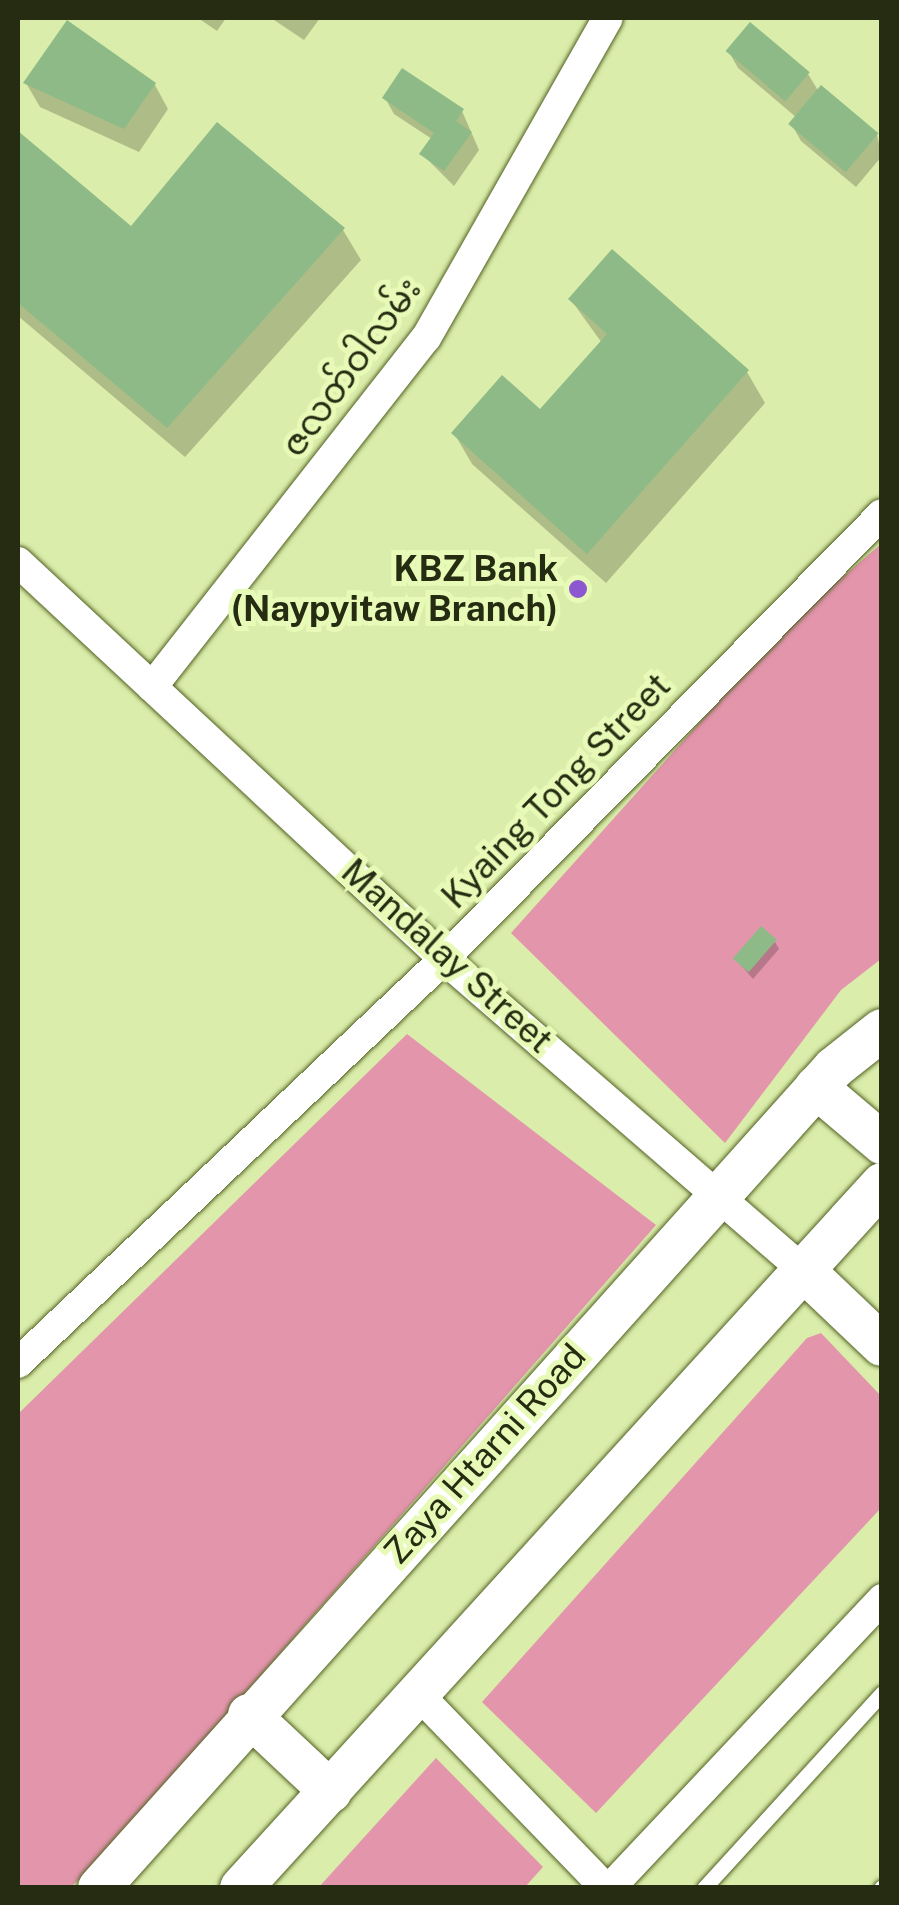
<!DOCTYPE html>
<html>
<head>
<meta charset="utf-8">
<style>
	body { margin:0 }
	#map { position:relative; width:899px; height:1905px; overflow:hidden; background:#daedaa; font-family:"Public Sans","Noto Sans Myanmar",sans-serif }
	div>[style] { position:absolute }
	.green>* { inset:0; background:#e395ac }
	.shadow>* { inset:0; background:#0003 }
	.building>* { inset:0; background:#8dba86; transform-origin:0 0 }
	.roads { filter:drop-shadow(0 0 2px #526123) drop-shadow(0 0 2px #526123) }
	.service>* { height:15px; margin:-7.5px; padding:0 7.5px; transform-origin:7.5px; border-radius:7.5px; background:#fff }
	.minor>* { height:30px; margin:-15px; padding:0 15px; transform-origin:15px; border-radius:15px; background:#fff }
	.secondary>* { height:42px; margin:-21px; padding:0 21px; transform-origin:21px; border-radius:21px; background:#fff }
	.dots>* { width:28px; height:28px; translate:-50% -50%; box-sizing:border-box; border:5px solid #e7fab7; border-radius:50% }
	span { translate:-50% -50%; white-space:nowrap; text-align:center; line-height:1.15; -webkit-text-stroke:10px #e7fab7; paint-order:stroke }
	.street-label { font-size:35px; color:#252c12 }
	.poi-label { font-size:35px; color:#252c12; font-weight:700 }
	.right { translate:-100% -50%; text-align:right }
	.frame { position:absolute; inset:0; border:20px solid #252c12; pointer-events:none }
</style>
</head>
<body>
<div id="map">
	<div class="green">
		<i style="clip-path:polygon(881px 544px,881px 959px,841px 990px,725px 1143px,511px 933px,788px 624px)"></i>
		<i style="clip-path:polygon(407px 1034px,656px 1225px,96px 1863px,71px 1887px,18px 1888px,18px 1414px)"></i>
		<i style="clip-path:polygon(821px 1333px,881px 1396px,881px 1508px,596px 1813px,482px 1702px,807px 1338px)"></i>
		<i style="clip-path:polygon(436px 1758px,543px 1867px,525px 1887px,319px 1887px)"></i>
	</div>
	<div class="shadow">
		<i style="clip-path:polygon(198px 18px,226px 18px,217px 31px)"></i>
		<i style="clip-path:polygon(271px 18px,320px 18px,304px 40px)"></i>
		<i style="clip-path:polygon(68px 24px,155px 85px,168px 109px,139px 152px,40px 107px,26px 83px)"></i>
		<i style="clip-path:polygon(729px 52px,808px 74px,819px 92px,877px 135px,882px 156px,856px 187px,801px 141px,792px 125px,797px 118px,738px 68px)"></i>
		<i style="clip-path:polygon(385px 98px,462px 111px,479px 150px,454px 186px,422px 154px,432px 139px,394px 114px)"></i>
		<i style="clip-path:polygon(18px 137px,132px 229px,343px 230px,361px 260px,185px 457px,18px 316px)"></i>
		<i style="clip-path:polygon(571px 300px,747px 372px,765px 403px,606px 583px,472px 464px,454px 433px,541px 413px,602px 343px)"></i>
		<i style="clip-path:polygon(775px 942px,779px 949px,753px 979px,735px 958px)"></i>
	</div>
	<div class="building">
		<i style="clip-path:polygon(67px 20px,156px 83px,124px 129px,23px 83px)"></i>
		<i style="left:750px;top:22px;width:78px;height:38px;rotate:40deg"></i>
		<i style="clip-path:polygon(402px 68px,464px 109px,456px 121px,472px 132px,444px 171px,419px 154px,434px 133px,382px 98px)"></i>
		<i style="left:821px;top:85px;width:75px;height:51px;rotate:40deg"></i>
		<i style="clip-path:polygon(217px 122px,345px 228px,167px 428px,18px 303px,18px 131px,131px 226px)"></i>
		<i style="clip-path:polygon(612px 249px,749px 370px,587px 554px,451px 433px,502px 375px,540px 409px,607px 334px,568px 299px)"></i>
		<i style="left:761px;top:926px;width:21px;height:43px;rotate:41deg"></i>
	</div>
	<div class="roads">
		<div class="service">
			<i style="left:704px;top:1888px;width:264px;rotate:-47.6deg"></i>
			<i style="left:881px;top:1888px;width:1px;rotate:-45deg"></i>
		</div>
		<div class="minor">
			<i style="left:18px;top:562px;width:582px;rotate:42.98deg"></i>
			<i style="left:444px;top:959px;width:471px;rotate:40.9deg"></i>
			<i style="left:152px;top:687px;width:444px;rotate:-51.9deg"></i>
			<i style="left:426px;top:338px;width:368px;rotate:-60.4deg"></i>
			<i style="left:18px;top:1363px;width:587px;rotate:-43.48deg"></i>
			<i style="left:444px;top:959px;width:624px;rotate:-45.45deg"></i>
			<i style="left:417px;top:1693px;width:271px;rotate:46deg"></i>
			<i style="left:610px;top:1888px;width:397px;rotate:-46.7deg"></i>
		</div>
		<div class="secondary">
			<i style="left:816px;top:1087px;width:87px;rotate:40.3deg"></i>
			<i style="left:800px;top:1267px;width:113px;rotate:43.6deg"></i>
			<i style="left:249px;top:1715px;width:112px;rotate:43.2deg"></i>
			<i style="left:99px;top:1888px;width:1101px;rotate:-48.13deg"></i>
			<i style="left:834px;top:1068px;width:61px;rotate:-38.4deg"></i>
			<i style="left:241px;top:1888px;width:952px;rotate:-47.68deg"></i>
		</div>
	</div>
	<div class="dots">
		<i style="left:578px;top:589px;background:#8c57cf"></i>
	</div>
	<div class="street-label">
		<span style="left:351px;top:367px;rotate:-54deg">ဇလတ်ဝါလမ်း</span>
		<span style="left:556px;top:791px;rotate:-46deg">Kyaing Tong Street</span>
		<span style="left:447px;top:956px;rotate:42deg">Mandalay Street</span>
		<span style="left:485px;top:1454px;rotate:-48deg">Zaya Htarni Road</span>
	</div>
	<div class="poi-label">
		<span class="right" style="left:558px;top:589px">KBZ Bank<br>(Naypyitaw Branch)</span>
	</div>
	<div class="frame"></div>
</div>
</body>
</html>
